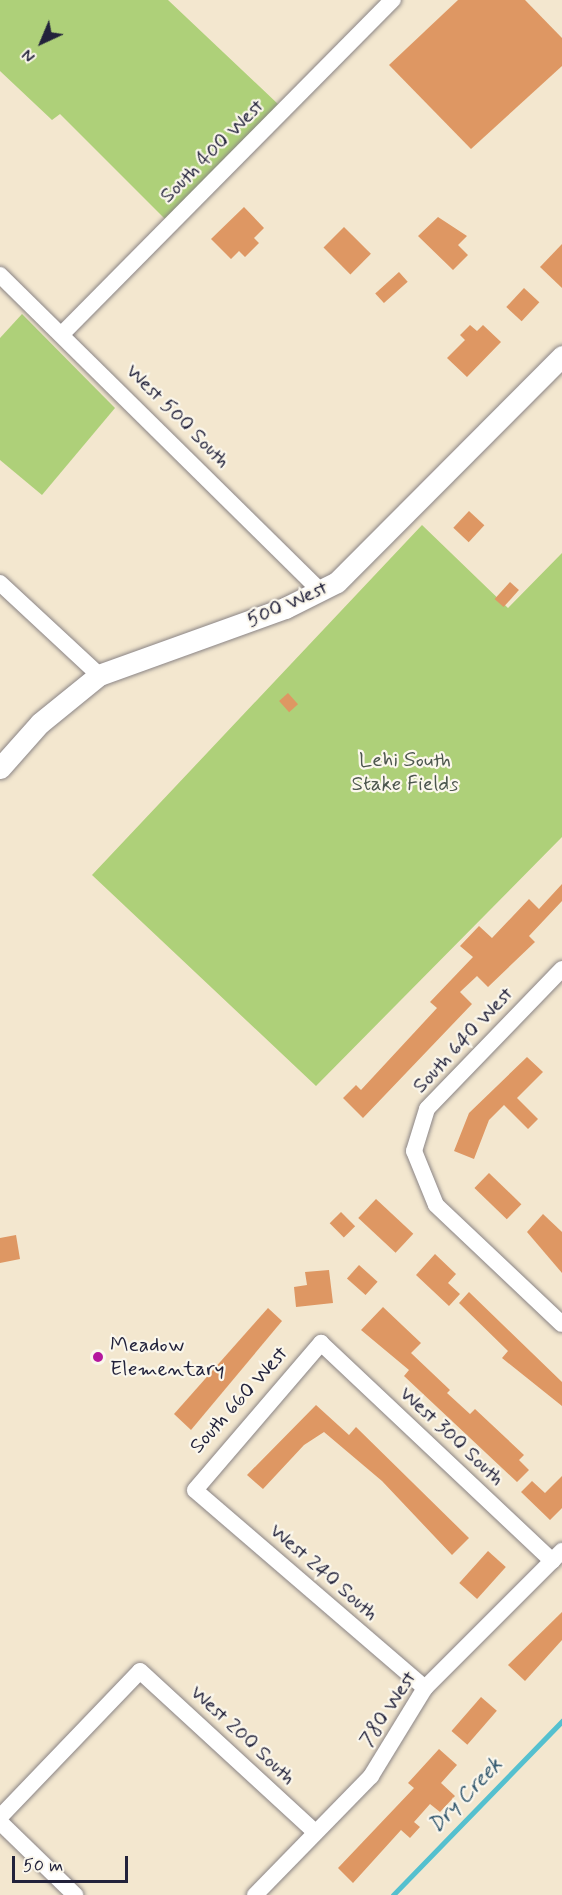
<!DOCTYPE html>
<html>
<head>
<meta charset="utf-8">
<style>
	body { margin:0 }
	#map { position:relative; width:562px; height:1895px; overflow:hidden; background:#f3e7cf; font-family:Mynerve,sans-serif }
	div>[style] { position:absolute }
	.green>* { inset:0; background:#aed079 }
	.stream>* { height:4.5px; margin:-2.25px; padding:0 2.25px; transform-origin:2.25px; border-radius:2.25px; background:#54c0cf }
	.building>* { inset:0; background:#de9763; transform-origin:0 0 }
	.roads { filter:drop-shadow(0 0 2px #8a8485) drop-shadow(0 0 2px #8a8485) }
	.minor>* { height:16px; margin:-8px; padding:0 8px; transform-origin:8px; border-radius:8px; background:#fff }
	.tertiary>* { height:21px; margin:-10.5px; padding:0 10.5px; transform-origin:10.5px; border-radius:10.5px; background:#fff }
	.dots>* { width:16px; height:16px; translate:-50% -50%; box-sizing:border-box; border:3px solid #fbf7ec; border-radius:50% }
	span { translate:-50% -50%; white-space:nowrap; text-align:center; line-height:1.15; -webkit-text-stroke:4.5px #fbf7ec; paint-order:stroke }
	.street-label { font-size:21px; color:#22223b }
	.park-label { font-size:21px; color:#4c564e }
	.poi-label { font-size:21px; color:#22223b }
	.left { translate:0 -50%; text-align:left }
	.water-label { font-size:22px; color:#34596f; font-style:italic }
	.north { position:absolute; left:12px; top:12px; width:60px; height:60px; -webkit-text-stroke:4px #fbf7ec; paint-order:stroke; rotate:224deg; font-size:16px; font-weight:700; line-height:24px; text-align:center; color:#22223b }
	.north::after { content:''; display:block; margin:auto; width:21px; height:27px; background:#22223b; clip-path:polygon(50% 0,100% 100%,50% 72%,0 100%) }
	.scale { position:absolute; left:12px; top:1856px; width:116px; height:27px; box-sizing:border-box; border:3px solid #22223b; border-top:0; padding-left:8px; font-size:18px; line-height:21px; white-space:nowrap; color:#22223b; -webkit-text-stroke:4px #fbf7ec; paint-order:stroke }
</style>
</head>
<body>
<div id="map">
	<div class="green">
		<i style="clip-path:polygon(0 0,168px 0,279px 105px,165px 219px,60px 114px,52px 120px,0 71px)"></i>
		<i style="clip-path:polygon(22px 314px,115px 408px,42px 495px,0 460px,0 338px)"></i>
		<i style="clip-path:polygon(422px 525px,508px 608px,562px 553px,562px 837px,316px 1086px,92px 875px)"></i>
	</div>
	<div class="stream">
		<i style="left:393px;top:1895px;width:243px;rotate:-45.8deg"></i>
	</div>
	<div class="building">
		<i style="clip-path:polygon(458px 0,525px 0,562px 38px,562px 66px,471px 149px,389px 65px)"></i>
		<i style="clip-path:polygon(244px 207px,264px 228px,254px 238px,259px 243px,245px 257px,239px 251px,231px 259px,211px 239px)"></i>
		<i style="clip-path:polygon(438px 217px,467px 236px,458px 245px,468px 255px,453px 270px,418px 236px)"></i>
		<i style="left:344px;top:227px;width:38px;height:29px;rotate:45deg"></i>
		<i style="clip-path:polygon(562px 244px,562px 288px,540px 267px)"></i>
		<i style="left:399px;top:272px;width:13px;height:32px;rotate:48deg"></i>
		<i style="left:524px;top:288px;width:21px;height:26px;rotate:43deg"></i>
		<i style="clip-path:polygon(470px 325px,477px 331px,483px 325px,501px 342px,467px 377px,447px 358px,465px 340px,460px 335px)"></i>
		<i style="left:469px;top:511px;width:21px;height:23px;rotate:43deg"></i>
		<i style="left:510px;top:582px;width:12px;height:23px;rotate:42deg"></i>
		<i style="left:288px;top:693px;width:15px;height:12px;rotate:48deg"></i>
		<i style="clip-path:polygon(562px 884px,562px 901px,529px 936px,535px 942px,488px 987px,477px 976px,460px 992px,472px 1004px,363px 1118px,343px 1098px,356px 1085px,361px 1090px,437px 1008px,430px 1002px,473px 957px,460px 946px,479px 926px,492px 938px,529px 899px,539px 909px)"></i>
		<i style="clip-path:polygon(527px 1057px,543px 1072px,517px 1098px,538px 1119px,528px 1129px,504px 1105px,489px 1120px,474px 1159px,454px 1151px,469px 1113px)"></i>
		<i style="left:489px;top:1173px;width:45px;height:21px;rotate:44deg"></i>
		<i style="left:376px;top:1199px;width:51px;height:26px;rotate:43deg"></i>
		<i style="left:341px;top:1212px;width:20px;height:16px;rotate:45deg"></i>
		<i style="clip-path:polygon(543px 1214px,562px 1232px,562px 1273px,527px 1232px)"></i>
		<i style="clip-path:polygon(16px 1235px,20px 1259px,0 1263px,0 1238px)"></i>
		<i style="clip-path:polygon(435px 1254px,456px 1274px,448px 1283px,460px 1294px,449px 1306px,416px 1275px)"></i>
		<i style="left:359px;top:1265px;width:25px;height:18px;rotate:42deg"></i>
		<i style="clip-path:polygon(329px 1270px,333px 1303px,296px 1307px,294px 1287px,307px 1285px,305px 1272px)"></i>
		<i style="clip-path:polygon(469px 1292px,562px 1382px,562px 1406px,502px 1358px,508px 1351px,459px 1303px)"></i>
		<i style="clip-path:polygon(383px 1307px,421px 1343px,411px 1353px,450px 1390px,447px 1393px,470px 1414px,475px 1409px,524px 1455px,519px 1460px,529px 1470px,517px 1482px,404px 1376px,409px 1370px,361px 1330px)"></i>
		<i style="clip-path:polygon(268px 1308px,282px 1321px,191px 1430px,174px 1414px)"></i>
		<i style="clip-path:polygon(316px 1405px,349px 1435px,356px 1427px,469px 1538px,452px 1555px,382px 1481px,324px 1432px,304px 1445px,263px 1489px,247px 1475px)"></i>
		<i style="clip-path:polygon(562px 1476px,562px 1508px,550px 1520px,521px 1492px,532px 1481px,545px 1493px)"></i>
		<i style="left:488px;top:1551px;width:24px;height:43px;rotate:42deg"></i>
		<i style="clip-path:polygon(562px 1612px,562px 1640px,525px 1681px,508px 1665px)"></i>
		<i style="left:481px;top:1697px;width:21px;height:45px;rotate:41deg"></i>
		<i style="clip-path:polygon(439px 1749px,457px 1765px,441px 1783px,455px 1796px,440px 1812px,430px 1804px,414px 1822px,420px 1827px,410px 1838px,401px 1830px,353px 1883px,338px 1868px,414px 1788px,408px 1783px)"></i>
	</div>
	<div class="roads">
		<div class="minor">
			<i style="left:0;top:275px;width:451px;rotate:44.6deg"></i>
			<i style="left:63px;top:333px;width:469px;rotate:-45.3deg"></i>
			<i style="left:0;top:583px;width:135px;rotate:42.9deg"></i>
			<i style="left:562px;top:969px;width:194px;rotate:134deg"></i>
			<i style="left:427px;top:1109px;width:44px;rotate:107.2deg"></i>
			<i style="left:414px;top:1151px;width:58px;rotate:67.8deg"></i>
			<i style="left:436px;top:1205px;width:173px;rotate:43.4deg"></i>
			<i style="left:425px;top:1688px;width:303px;rotate:-139.3deg"></i>
			<i style="left:195px;top:1490px;width:194px;rotate:-49.4deg"></i>
			<i style="left:321px;top:1343px;width:318px;rotate:43.3deg"></i>
			<i style="left:0;top:1817px;width:202px;rotate:-46.2deg"></i>
			<i style="left:140px;top:1671px;width:238px;rotate:42.6deg"></i>
			<i style="left:0;top:1822px;width:105px;rotate:44.2deg"></i>
			<i style="left:255px;top:1895px;width:166px;rotate:-45.7deg"></i>
			<i style="left:371px;top:1776px;width:103px;rotate:-58.5deg"></i>
			<i style="left:425px;top:1688px;width:194px;rotate:-45deg"></i>
		</div>
		<div class="tertiary">
			<i style="left:0;top:768px;width:60px;rotate:-48.4deg"></i>
			<i style="left:40px;top:723px;width:76px;rotate:-39.1deg"></i>
			<i style="left:99px;top:675px;width:198px;rotate:-19.8deg"></i>
			<i style="left:285px;top:608px;width:58px;rotate:-26.6deg"></i>
			<i style="left:337px;top:582px;width:319px;rotate:-45.1deg"></i>
		</div>
	</div>
	<div class="dots">
		<i style="left:98px;top:1357px;background:#b5179e"></i>
	</div>
	<div class="street-label">
		<span style="left:212px;top:151px;rotate:-45deg">South 400 West</span>
		<span style="left:178px;top:416px;rotate:45deg">West 500 South</span>
		<span style="left:287px;top:604px;rotate:-24deg">500 West</span>
		<span style="left:463px;top:1040px;rotate:-47deg">South 640 West</span>
		<span style="left:239px;top:1400px;rotate:-48deg">South 660 West</span>
		<span style="left:452px;top:1436px;rotate:43deg">West 300 South</span>
		<span style="left:324px;top:1572px;rotate:41deg">West 240 South</span>
		<span style="left:388px;top:1709px;rotate:-57deg">780 West</span>
		<span style="left:243px;top:1735px;rotate:43deg">West 200 South</span>
	</div>
	<div class="park-label">
		<span style="left:405px;top:772px">Lehi South<br>Stake Fields</span>
	</div>
	<div class="poi-label">
		<span class="left" style="left:110px;top:1357px">Meadow<br>Elementary</span>
	</div>
	<div class="water-label">
		<span style="left:466px;top:1796px;rotate:-46deg">Dry Creek</span>
	</div>
	<div class="north">N</div>
	<div class="scale">50 m</div>
</div>
</body>
</html>
